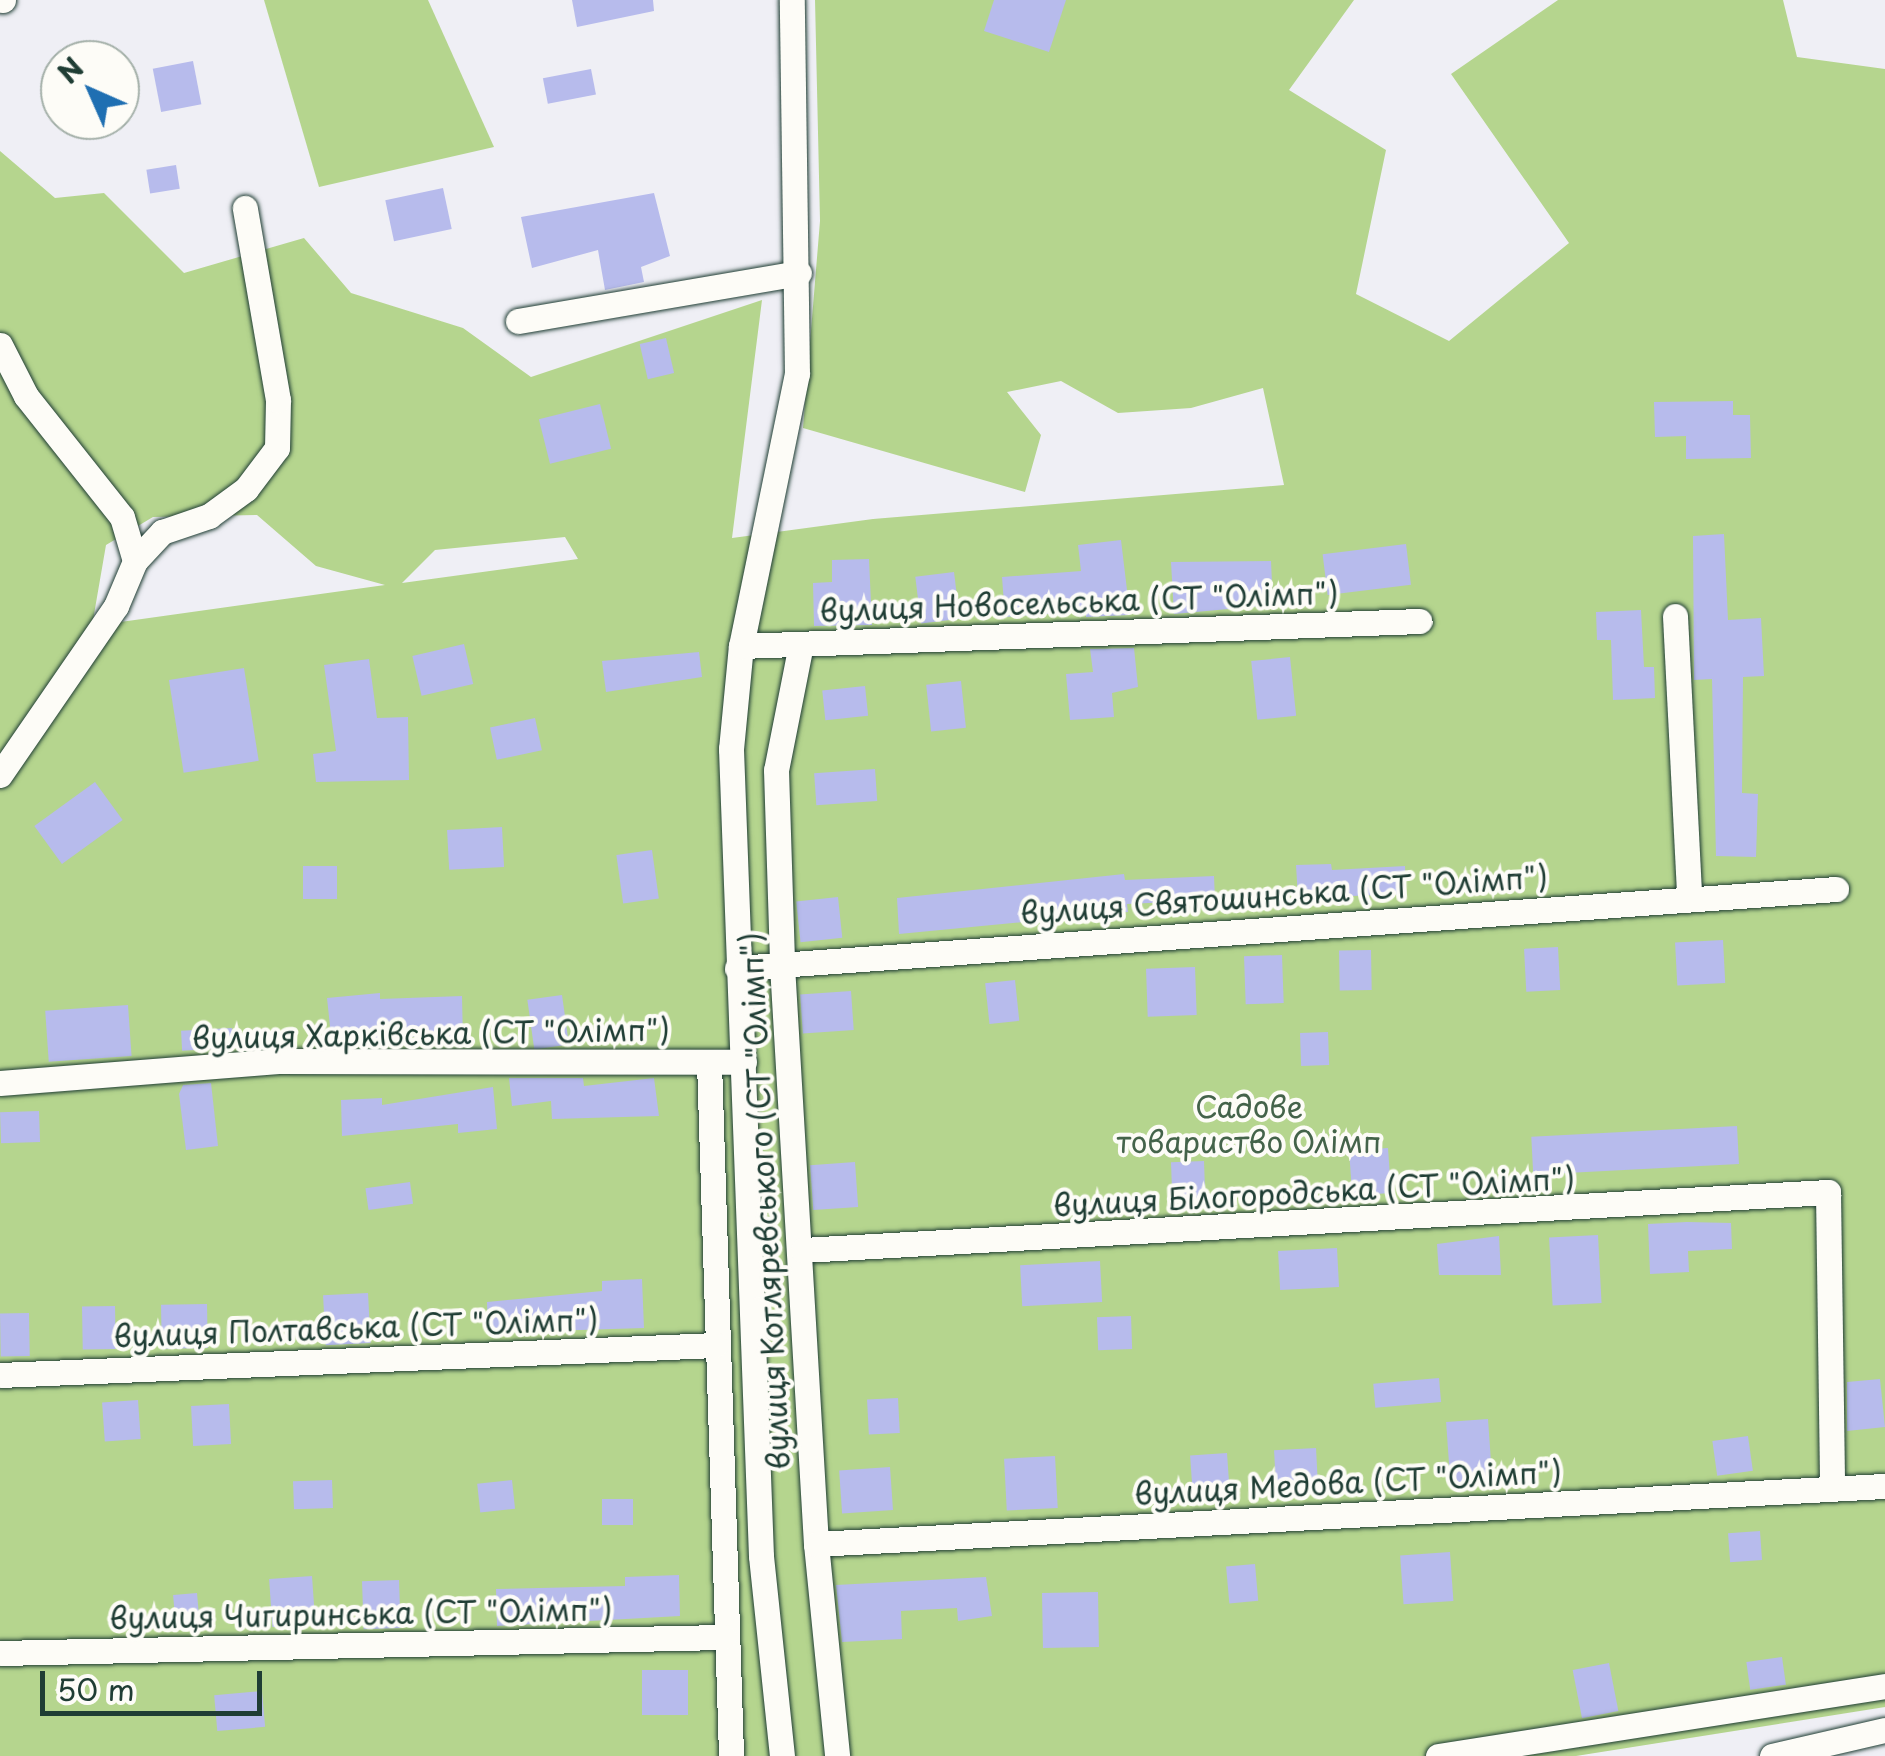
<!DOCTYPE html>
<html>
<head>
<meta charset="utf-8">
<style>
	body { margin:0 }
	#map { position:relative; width:1885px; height:1756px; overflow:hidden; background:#efeff5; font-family:"Playpen Sans",sans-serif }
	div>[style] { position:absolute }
	.green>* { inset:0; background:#b5d58e }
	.building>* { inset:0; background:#b7bbec; transform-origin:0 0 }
	.roads { filter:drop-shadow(0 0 2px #1f3d34) drop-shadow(0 0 2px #1f3d34) }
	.minor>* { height:25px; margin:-12.5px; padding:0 12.5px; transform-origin:12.5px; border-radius:12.5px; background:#fdfcf7 }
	span { translate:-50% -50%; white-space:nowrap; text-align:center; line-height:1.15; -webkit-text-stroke:8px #fdfcf7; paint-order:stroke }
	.street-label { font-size:30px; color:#1f3d34 }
	.park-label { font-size:30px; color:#44634a }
	.north { position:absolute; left:40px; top:40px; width:100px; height:100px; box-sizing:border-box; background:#fdfcf7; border:2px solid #a4b0a9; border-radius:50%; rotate:315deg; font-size:28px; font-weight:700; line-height:40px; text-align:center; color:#1f3d34 }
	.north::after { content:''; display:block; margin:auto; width:35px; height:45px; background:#1f6fb2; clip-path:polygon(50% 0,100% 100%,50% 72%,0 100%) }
	.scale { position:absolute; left:40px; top:1671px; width:222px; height:45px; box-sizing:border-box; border:5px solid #1f3d34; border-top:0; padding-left:12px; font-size:30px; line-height:35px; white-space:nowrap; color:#1f3d34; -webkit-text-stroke:8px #fdfcf7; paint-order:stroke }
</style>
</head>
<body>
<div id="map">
	<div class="green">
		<i style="clip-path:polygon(264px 0,428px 0,494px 147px,319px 187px)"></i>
		<i style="clip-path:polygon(evenodd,815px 0,1354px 0,1289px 90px,1386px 150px,1356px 294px,1449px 341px,1569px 243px,1451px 74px,1558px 0,1783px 0,1797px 57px,1885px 69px,1885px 1707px,1576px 1756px,0 1756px,0 151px,55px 198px,104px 193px,184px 273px,304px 238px,351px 293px,463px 328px,531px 377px,762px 300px,732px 538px,873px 519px,1284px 485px,1263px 388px,1191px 408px,1118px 413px,1061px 381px,1007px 392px,1041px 435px,1025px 492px,803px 428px,820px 221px,815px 0,257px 515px,316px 566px,385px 585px,92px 626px,106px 545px,153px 517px,257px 515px,815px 0,565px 537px,578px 559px,402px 583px,435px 550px,565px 537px)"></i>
	</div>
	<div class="building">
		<i style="clip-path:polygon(572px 0,653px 0,654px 11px,577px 27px)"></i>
		<i style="clip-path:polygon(994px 0,1066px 0,1049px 52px,984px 31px)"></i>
		<i style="left:193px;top:61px;width:44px;height:41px;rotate:79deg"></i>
		<i style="left:591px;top:69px;width:26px;height:49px;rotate:79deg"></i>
		<i style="left:176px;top:165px;width:24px;height:30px;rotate:81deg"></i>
		<i style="left:443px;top:188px;width:42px;height:59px;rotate:78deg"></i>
		<i style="clip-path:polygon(654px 193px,670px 256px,641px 267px,644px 282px,605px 290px,598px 250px,532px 268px,521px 217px)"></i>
		<i style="left:666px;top:338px;width:36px;height:27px;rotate:77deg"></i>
		<i style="clip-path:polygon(1733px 401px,1733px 415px,1750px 415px,1751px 458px,1686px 459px,1686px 436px,1655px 437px,1654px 402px)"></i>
		<i style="left:600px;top:404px;width:46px;height:63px;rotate:76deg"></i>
		<i style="clip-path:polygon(1724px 534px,1728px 620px,1761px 618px,1764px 676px,1743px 677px,1742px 793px,1758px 794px,1756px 857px,1716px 856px,1712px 679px,1694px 680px,1693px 536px)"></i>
		<i style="clip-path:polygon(1121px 540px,1130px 615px,1086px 617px,1086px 611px,1005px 617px,1002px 577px,1081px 571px,1078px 545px)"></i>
		<i style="left:1406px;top:544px;width:41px;height:84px;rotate:83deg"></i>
		<i style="clip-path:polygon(869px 559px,872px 625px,814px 626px,813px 583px,832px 582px,832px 560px)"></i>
		<i style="clip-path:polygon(1271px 561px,1273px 605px,1174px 614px,1171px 562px)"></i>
		<i style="left:954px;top:572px;width:47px;height:39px;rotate:83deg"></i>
		<i style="clip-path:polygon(1641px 610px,1644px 667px,1654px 667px,1655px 698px,1613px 700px,1611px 640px,1597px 640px,1596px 612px)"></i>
		<i style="left:464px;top:644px;width:41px;height:53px;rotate:77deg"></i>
		<i style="clip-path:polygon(1134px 648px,1138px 687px,1112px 693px,1114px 717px,1070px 720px,1066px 674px,1093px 672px,1090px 649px)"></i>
		<i style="clip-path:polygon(699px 652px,702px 677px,606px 692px,602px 661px)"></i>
		<i style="left:1290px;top:657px;width:59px;height:39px;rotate:84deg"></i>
		<i style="clip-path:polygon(369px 659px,377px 718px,408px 717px,409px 780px,316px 782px,313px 754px,336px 751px,324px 665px)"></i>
		<i style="left:244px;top:668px;width:94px;height:76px;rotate:81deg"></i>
		<i style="left:961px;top:681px;width:47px;height:35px;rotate:84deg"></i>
		<i style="left:865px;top:686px;width:30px;height:43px;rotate:84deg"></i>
		<i style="left:535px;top:718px;width:33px;height:46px;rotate:78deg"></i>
		<i style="left:875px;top:769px;width:32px;height:61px;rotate:86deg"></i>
		<i style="left:95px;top:782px;width:47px;height:75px;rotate:54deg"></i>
		<i style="left:502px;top:827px;width:40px;height:55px;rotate:87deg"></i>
		<i style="left:652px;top:850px;width:49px;height:36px;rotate:82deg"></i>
		<i style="clip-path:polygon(1331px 864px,1332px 870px,1405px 866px,1406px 894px,1298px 898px,1296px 865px)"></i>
		<i style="left:337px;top:866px;width:33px;height:34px;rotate:90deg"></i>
		<i style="clip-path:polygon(1124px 874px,1125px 880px,1214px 876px,1215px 900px,1127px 904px,1128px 912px,899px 934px,897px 898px)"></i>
		<i style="left:838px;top:897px;width:41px;height:42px;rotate:84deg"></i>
		<i style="left:1723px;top:940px;width:43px;height:48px;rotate:87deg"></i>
		<i style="left:1558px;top:947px;width:43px;height:34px;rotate:87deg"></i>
		<i style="left:1371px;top:950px;width:40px;height:32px;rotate:89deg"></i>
		<i style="left:1282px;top:955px;width:48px;height:38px;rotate:88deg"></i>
		<i style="left:1195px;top:967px;width:48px;height:49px;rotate:88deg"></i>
		<i style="left:1015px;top:980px;width:41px;height:30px;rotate:84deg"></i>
		<i style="left:851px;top:991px;width:39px;height:51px;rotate:86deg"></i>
		<i style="clip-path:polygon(380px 993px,380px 999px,462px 996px,463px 1041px,420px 1042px,420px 1036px,332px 1045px,327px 998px)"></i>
		<i style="left:562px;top:995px;width:50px;height:35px;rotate:82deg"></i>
		<i style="left:128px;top:1005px;width:51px;height:83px;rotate:86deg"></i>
		<i style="left:232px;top:1028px;width:20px;height:51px;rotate:87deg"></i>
		<i style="left:1328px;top:1032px;width:33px;height:28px;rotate:88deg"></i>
		<i style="clip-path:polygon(509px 1078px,583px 1078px,584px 1086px,654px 1078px,659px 1116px,552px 1119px,551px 1101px,512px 1106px)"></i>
		<i style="clip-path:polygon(211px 1083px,218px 1146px,186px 1150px,179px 1094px,183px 1085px)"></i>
		<i style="clip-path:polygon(493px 1087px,497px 1129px,458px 1133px,458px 1124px,342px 1136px,341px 1100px,382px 1098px,382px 1105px)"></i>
		<i style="left:39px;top:1111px;width:31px;height:39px;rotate:88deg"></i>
		<i style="left:1737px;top:1126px;width:38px;height:206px;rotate:87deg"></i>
		<i style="left:1388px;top:1148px;width:45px;height:39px;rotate:86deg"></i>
		<i style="left:1204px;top:1161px;width:38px;height:33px;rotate:88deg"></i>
		<i style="left:855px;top:1162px;width:45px;height:45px;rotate:86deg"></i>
		<i style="left:410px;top:1182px;width:22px;height:45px;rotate:82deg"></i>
		<i style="clip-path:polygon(1687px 1222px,1731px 1223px,1732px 1249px,1688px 1251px,1689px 1272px,1650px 1274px,1648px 1224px)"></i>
		<i style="left:1598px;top:1235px;width:68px;height:49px;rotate:87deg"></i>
		<i style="clip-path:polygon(1499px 1236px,1501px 1275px,1439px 1275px,1437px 1244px)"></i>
		<i style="left:1337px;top:1248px;width:39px;height:59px;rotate:87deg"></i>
		<i style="left:1100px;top:1261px;width:41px;height:80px;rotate:87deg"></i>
		<i style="clip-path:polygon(642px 1279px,644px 1328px,488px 1333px,487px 1302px,602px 1291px,602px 1281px)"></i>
		<i style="left:368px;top:1293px;width:50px;height:45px;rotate:87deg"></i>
		<i style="left:207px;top:1304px;width:44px;height:46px;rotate:89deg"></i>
		<i style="left:115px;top:1306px;width:43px;height:33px;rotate:89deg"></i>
		<i style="left:29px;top:1313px;width:43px;height:29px;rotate:89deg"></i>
		<i style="left:1131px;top:1316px;width:33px;height:34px;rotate:88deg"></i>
		<i style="left:1439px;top:1378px;width:24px;height:66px;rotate:85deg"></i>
		<i style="clip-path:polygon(1880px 1379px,1885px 1427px,1847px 1431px,1847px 1382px)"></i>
		<i style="left:898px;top:1398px;width:35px;height:31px;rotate:87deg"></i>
		<i style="left:138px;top:1400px;width:39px;height:36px;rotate:86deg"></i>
		<i style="left:229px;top:1404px;width:40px;height:38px;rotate:87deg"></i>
		<i style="left:1488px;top:1419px;width:62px;height:42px;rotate:86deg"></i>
		<i style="left:1748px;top:1436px;width:35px;height:36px;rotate:82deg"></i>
		<i style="left:1316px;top:1448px;width:43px;height:42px;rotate:87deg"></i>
		<i style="left:1227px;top:1453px;width:45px;height:37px;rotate:86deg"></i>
		<i style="left:1055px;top:1456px;width:52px;height:51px;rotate:87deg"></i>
		<i style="left:890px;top:1467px;width:43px;height:51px;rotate:86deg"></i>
		<i style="left:332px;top:1480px;width:28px;height:39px;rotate:88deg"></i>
		<i style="left:512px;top:1480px;width:29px;height:35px;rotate:84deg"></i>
		<i style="left:602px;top:1499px;width:31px;height:26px"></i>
		<i style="left:1760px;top:1531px;width:29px;height:32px;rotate:86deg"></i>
		<i style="left:1450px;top:1552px;width:49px;height:50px;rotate:86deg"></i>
		<i style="left:1255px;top:1564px;width:37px;height:29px;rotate:85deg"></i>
		<i style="clip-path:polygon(679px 1575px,680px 1616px,497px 1626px,496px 1589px,625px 1586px,625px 1577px)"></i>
		<i style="left:312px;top:1576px;width:48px;height:43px;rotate:86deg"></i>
		<i style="clip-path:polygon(986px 1577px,992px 1616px,958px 1621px,957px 1608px,901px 1611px,902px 1639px,842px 1642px,836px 1585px)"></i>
		<i style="left:399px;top:1580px;width:48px;height:37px;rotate:88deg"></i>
		<i style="left:1098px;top:1592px;width:55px;height:56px;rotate:89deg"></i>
		<i style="left:197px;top:1593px;width:35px;height:24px;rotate:85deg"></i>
		<i style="left:1782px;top:1657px;width:28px;height:36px;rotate:82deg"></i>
		<i style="left:1609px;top:1663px;width:49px;height:37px;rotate:79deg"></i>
		<i style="left:642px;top:1670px;width:46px;height:45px"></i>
		<i style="left:262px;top:1691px;width:36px;height:48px;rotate:85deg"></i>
	</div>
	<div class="roads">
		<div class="minor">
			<i style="left:2px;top:0;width:1px"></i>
			<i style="left:518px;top:321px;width:285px;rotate:-9.7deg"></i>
			<i style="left:0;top:345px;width:57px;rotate:63deg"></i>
			<i style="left:26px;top:396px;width:154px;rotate:51.6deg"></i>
			<i style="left:122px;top:517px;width:46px;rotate:73.5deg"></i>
			<i style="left:135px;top:561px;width:49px;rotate:112.9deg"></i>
			<i style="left:116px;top:606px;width:205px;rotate:124.5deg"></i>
			<i style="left:135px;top:561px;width:40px;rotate:-47deg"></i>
			<i style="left:162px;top:532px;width:50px;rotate:-18.8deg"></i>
			<i style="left:209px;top:516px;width:46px;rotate:-36.1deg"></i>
			<i style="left:246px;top:489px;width:51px;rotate:-52.9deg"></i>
			<i style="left:277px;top:448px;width:48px;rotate:-88.8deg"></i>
			<i style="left:278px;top:400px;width:195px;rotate:-99.8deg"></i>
			<i style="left:1675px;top:616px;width:279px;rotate:87.1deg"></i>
			<i style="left:801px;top:644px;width:128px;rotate:101.2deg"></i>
			<i style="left:776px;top:770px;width:195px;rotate:88.2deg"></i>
			<i style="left:782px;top:965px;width:580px;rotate:86.64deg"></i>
			<i style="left:816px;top:1544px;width:213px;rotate:84.3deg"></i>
			<i style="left:741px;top:646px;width:679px;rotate:-2.11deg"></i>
			<i style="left:737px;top:968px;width:1102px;rotate:-4.11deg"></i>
			<i style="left:709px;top:1062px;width:694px;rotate:88.18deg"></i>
			<i style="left:0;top:1083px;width:279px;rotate:-4.5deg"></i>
			<i style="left:278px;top:1061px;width:466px;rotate:0.1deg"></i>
			<i style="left:803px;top:1250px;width:1027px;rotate:-3.24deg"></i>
			<i style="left:1828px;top:1192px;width:296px;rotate:89.2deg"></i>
			<i style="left:0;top:1375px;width:716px;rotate:-2.4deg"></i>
			<i style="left:816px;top:1544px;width:1071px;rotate:-3.11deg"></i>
			<i style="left:0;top:1653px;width:724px;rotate:-1.27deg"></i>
			<i style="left:782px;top:1756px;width:201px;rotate:-96deg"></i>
			<i style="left:761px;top:1556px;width:808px;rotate:-92.13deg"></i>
			<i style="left:731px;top:749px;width:103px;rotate:-84.5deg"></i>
			<i style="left:741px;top:646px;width:278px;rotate:-78.4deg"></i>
			<i style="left:797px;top:374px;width:374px;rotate:-90.8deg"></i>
			<i style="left:1438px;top:1756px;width:452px;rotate:-8.9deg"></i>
			<i style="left:1772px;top:1756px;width:116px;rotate:-13deg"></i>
		</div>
	</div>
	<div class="street-label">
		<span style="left:1079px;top:601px;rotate:-2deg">вулиця Новосельська (СТ "Олімп")</span>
		<span style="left:1284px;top:894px;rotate:-4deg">вулиця Святошинська (СТ "Олімп")</span>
		<span style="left:431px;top:1033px;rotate:-1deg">вулиця Харківська (СТ "Олімп")</span>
		<span style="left:1314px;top:1191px;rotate:-3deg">вулиця Білогородська (СТ "Олімп")</span>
		<span style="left:764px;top:1201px;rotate:-93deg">вулиця Котляревського (СТ "Олімп")</span>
		<span style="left:356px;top:1327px;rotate:-2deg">вулиця Полтавська (СТ "Олімп")</span>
		<span style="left:1348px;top:1482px;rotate:-3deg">вулиця Медова (СТ "Олімп")</span>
		<span style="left:361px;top:1613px;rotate:-1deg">вулиця Чигиринська (СТ "Олімп")</span>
	</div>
	<div class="park-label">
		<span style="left:1249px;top:1123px">Садове<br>товариство Олімп</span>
	</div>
	<div class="north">N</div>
	<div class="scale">50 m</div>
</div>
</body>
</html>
